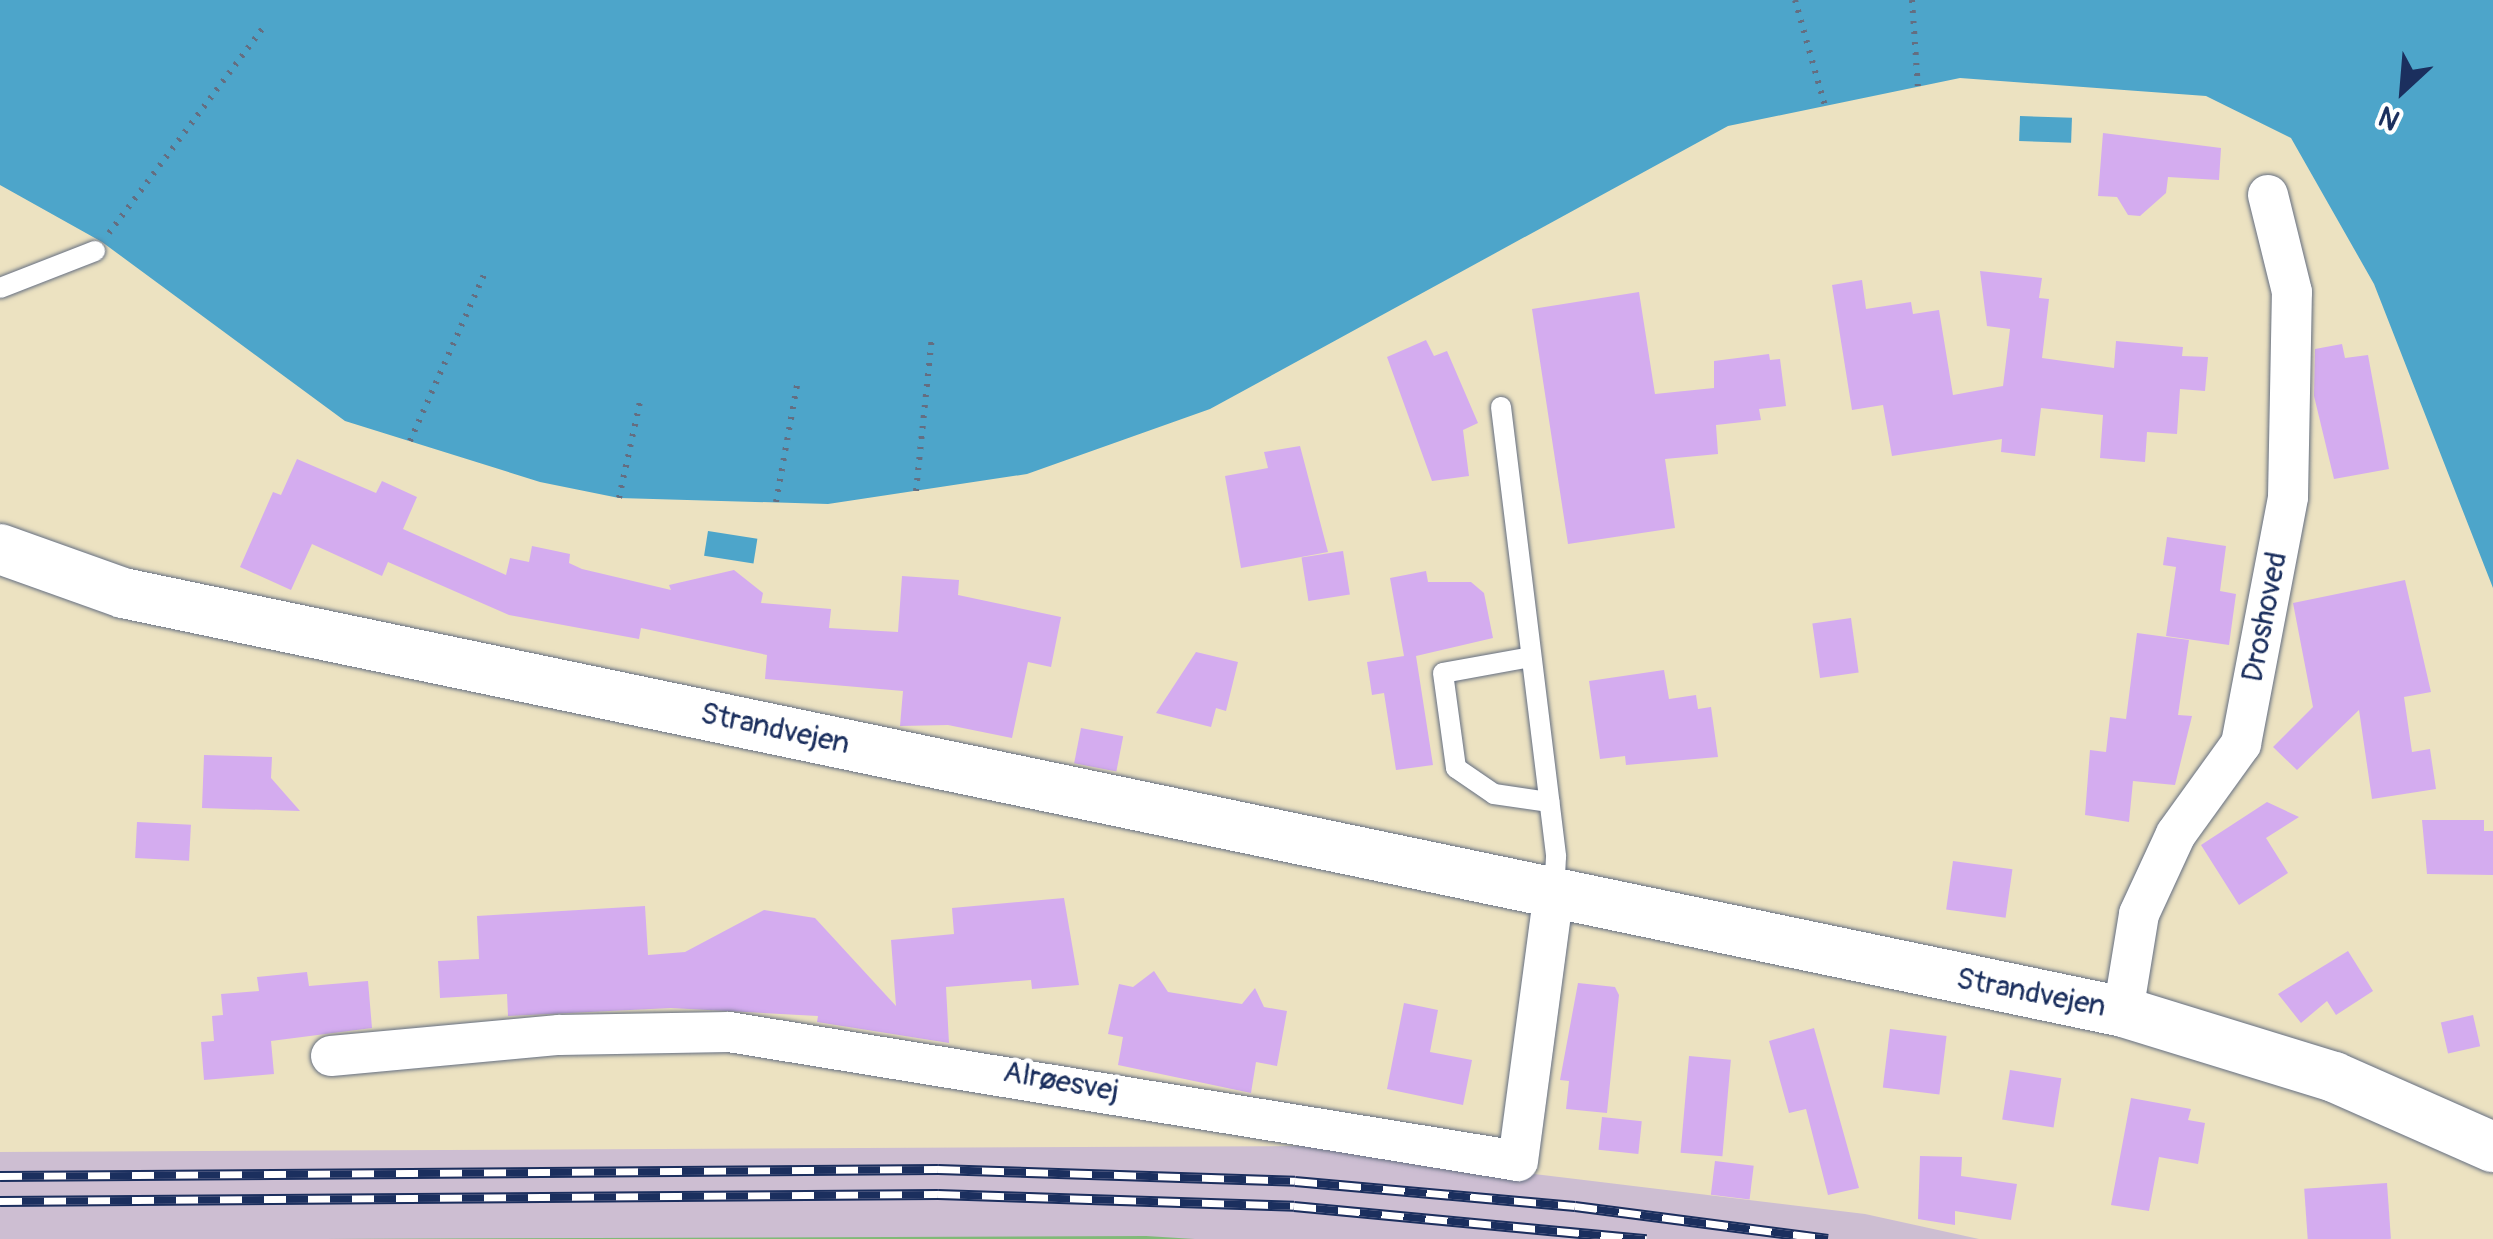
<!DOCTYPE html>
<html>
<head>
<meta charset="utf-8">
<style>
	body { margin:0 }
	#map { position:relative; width:2493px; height:1239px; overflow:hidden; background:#ece2c1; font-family:Pangolin,sans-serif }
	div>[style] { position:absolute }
	.industrial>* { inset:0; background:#cdbed2 }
	.forest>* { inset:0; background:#80b978 }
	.water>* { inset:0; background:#4da5ca; transform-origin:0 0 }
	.building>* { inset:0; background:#d4acef; transform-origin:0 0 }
	.path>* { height:6px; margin-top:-3px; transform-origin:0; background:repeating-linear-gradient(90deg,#646e81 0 2.5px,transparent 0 10.5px) }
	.roads { filter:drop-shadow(0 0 2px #646e81) drop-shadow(0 0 2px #646e81) }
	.service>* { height:20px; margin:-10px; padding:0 10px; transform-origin:10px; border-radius:10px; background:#fff }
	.minor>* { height:40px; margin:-20px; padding:0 20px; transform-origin:20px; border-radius:20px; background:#fff }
	.tertiary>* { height:50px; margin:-25px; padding:0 25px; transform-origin:25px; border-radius:25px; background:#fff }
	.rail>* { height:11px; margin-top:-5.5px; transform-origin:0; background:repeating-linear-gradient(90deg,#fff 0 22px,#1b2f5e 0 44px); box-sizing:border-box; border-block:2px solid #1b2f5e }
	span { translate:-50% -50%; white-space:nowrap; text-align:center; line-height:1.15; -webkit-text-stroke:9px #fff; paint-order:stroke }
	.street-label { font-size:30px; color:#1b2f5e }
	.north { position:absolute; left:2353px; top:40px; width:100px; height:100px; -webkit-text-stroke:8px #fff; paint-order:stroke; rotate:206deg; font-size:28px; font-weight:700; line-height:40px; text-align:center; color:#1b2f5e }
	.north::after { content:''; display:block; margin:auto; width:35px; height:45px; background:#1b2f5e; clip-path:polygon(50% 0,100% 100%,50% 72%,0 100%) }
</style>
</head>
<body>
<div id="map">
	<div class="industrial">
		<i style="clip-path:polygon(1302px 1146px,1865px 1214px,1979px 1239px,0 1239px,0 1152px)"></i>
	</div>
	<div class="forest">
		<i style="clip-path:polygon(1146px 1236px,1195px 1239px,321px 1239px)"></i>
	</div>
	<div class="water">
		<i style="clip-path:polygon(0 0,2493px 0,2493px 588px,2374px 284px,2291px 138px,2206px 96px,1960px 78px,1728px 126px,1210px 409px,1027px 474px,828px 504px,619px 498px,540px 482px,345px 421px,102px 242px,0 185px)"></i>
		<i style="left:2020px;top:116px;width:52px;height:25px;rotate:2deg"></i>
		<i style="left:708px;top:531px;width:50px;height:25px;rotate:9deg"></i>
	</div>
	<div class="building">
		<i style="clip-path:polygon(2103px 133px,2221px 148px,2219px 180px,2168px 177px,2166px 193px,2140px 216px,2128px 215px,2117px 197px,2098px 196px)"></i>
		<i style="clip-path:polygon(1980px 271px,2042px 278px,2039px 298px,2049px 299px,2042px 358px,2114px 368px,2116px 341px,2183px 347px,2182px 356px,2208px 357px,2205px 391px,2180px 389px,2177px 434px,2147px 432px,2145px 462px,2100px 458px,2103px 415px,2041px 408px,2035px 456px,2001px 452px,2002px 439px,1892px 456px,1883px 405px,1852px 410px,1832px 285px,1862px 280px,1866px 309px,1911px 302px,1913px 314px,1939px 310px,1953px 395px,2003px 386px,2010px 329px,1987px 326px)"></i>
		<i style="clip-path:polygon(1639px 292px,1655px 394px,1714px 388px,1714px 361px,1769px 354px,1770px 360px,1780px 359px,1786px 406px,1759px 409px,1761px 420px,1716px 425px,1718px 454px,1665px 459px,1675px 528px,1568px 544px,1532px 309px)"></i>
		<i style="clip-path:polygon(1426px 340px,1434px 356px,1447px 351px,1478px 423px,1463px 430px,1469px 476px,1432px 481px,1387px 357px)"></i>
		<i style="clip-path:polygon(2342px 344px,2345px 358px,2368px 355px,2389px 469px,2334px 479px,2314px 396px,2315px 349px)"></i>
		<i style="clip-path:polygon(1300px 446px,1328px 552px,1241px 568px,1225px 476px,1268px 468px,1264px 452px)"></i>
		<i style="clip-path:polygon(297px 459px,376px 493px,382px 481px,417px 497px,403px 529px,506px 575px,510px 558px,529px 562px,532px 546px,570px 554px,569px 563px,582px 569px,671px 590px,669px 585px,734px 570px,763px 593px,761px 603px,831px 609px,829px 628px,898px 632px,902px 576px,959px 580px,958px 595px,1061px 617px,1051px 667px,1028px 662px,1012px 738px,948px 725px,900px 726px,903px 691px,765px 679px,767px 655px,641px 628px,639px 639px,509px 615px,388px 562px,382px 576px,312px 544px,291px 590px,240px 567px,273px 492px,281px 495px)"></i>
		<i style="clip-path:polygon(2167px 537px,2226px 546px,2220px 591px,2236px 594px,2229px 645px,2166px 636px,2176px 567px,2163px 565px)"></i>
		<i style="left:1343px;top:551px;width:44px;height:42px;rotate:81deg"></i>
		<i style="clip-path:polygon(1426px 571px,1428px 582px,1471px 582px,1484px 593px,1493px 638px,1416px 656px,1433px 765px,1396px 770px,1384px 693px,1372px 695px,1367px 662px,1404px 656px,1390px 578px)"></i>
		<i style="clip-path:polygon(2405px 580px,2431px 692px,2404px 697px,2412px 752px,2430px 749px,2436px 789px,2372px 799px,2359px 710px,2297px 770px,2273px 747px,2313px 707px,2293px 603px)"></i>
		<i style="left:1851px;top:618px;width:55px;height:39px;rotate:82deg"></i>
		<i style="clip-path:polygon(2137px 633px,2189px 640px,2178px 715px,2192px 716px,2175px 785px,2133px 781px,2129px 822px,2085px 815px,2090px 750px,2106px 752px,2110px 717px,2126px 719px)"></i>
		<i style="clip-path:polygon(1196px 652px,1238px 662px,1226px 711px,1216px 708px,1211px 727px,1156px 713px)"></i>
		<i style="clip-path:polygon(1664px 670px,1669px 699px,1696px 695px,1698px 709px,1711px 707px,1718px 757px,1626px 765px,1625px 756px,1600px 759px,1589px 681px)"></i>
		<i style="left:1081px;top:728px;width:43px;height:36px;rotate:11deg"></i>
		<i style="clip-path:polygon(204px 755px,272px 757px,271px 778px,300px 811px,202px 808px)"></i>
		<i style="clip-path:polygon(2267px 802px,2299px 817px,2266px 838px,2288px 873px,2239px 905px,2201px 845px)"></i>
		<i style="clip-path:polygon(2422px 820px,2484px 820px,2484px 831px,2493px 831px,2493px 875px,2427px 874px)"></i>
		<i style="left:137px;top:822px;width:54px;height:36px;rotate:3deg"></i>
		<i style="left:1953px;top:861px;width:60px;height:49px;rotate:8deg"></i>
		<i style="clip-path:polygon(1064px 898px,1079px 985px,1032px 989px,1031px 980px,946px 987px,949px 1043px,817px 1022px,818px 1016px,671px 1008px,508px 1016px,507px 994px,440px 998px,438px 961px,479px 959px,477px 916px,645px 906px,648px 955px,685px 952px,764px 910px,815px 918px,896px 1006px,891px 940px,954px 934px,952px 908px)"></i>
		<i style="clip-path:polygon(2348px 951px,2373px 991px,2336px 1015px,2327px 1001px,2301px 1023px,2278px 994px)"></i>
		<i style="clip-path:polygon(1154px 971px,1168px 992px,1242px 1004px,1255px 988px,1264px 1007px,1287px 1011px,1277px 1066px,1256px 1062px,1251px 1093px,1118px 1065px,1123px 1037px,1108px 1034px,1119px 984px,1133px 987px)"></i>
		<i style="clip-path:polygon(307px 972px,309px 986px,368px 981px,372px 1028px,271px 1041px,274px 1074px,204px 1080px,201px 1042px,214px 1041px,212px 1016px,223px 1015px,221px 994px,259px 991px,257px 977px)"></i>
		<i style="clip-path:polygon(1578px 983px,1615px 987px,1619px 995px,1607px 1113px,1566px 1109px,1569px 1081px,1560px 1080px)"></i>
		<i style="clip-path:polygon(1404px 1003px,1438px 1010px,1430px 1052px,1472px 1060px,1463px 1105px,1387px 1089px)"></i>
		<i style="left:2473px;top:1015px;width:32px;height:33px;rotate:77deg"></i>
		<i style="clip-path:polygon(1814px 1028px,1859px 1188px,1828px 1195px,1806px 1109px,1789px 1113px,1769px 1041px)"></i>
		<i style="left:1890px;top:1029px;width:57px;height:59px;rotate:7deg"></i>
		<i style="left:1689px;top:1056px;width:42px;height:97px;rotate:5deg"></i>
		<i style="left:2010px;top:1070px;width:52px;height:50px;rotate:9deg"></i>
		<i style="clip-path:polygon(2131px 1098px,2191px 1109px,2188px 1120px,2205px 1123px,2198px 1164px,2159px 1157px,2149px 1211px,2111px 1205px)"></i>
		<i style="left:1602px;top:1117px;width:40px;height:33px;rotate:6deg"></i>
		<i style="clip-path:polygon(1920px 1156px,1962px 1157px,1961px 1176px,2017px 1184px,2011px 1220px,1955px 1211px,1955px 1225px,1918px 1219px)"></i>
		<i style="left:1715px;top:1161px;width:39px;height:34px;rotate:7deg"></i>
		<i style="left:2387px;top:1183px;width:56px;height:83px;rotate:86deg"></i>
	</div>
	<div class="path">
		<i style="left:1795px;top:0;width:110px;rotate:74.2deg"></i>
		<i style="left:1912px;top:0;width:87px;rotate:86.1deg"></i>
		<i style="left:109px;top:233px;width:256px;rotate:-53.1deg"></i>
		<i style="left:410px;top:441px;width:182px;rotate:-66deg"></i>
		<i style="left:916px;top:491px;width:156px;rotate:-84.1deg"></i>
		<i style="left:619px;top:498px;width:98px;rotate:-77.7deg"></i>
		<i style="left:776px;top:502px;width:124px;rotate:-79.8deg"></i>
	</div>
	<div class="roads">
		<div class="service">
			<i style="left:0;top:288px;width:102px;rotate:-21.3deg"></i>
			<i style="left:1501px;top:407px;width:453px;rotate:83deg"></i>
			<i style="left:1556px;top:857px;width:34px;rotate:93deg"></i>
			<i style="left:1531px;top:657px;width:89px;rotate:169.7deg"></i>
			<i style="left:1443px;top:673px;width:96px;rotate:82.2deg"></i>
			<i style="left:1456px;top:768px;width:46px;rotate:34.4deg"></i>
			<i style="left:1494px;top:794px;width:56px;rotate:8.3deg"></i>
		</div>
		<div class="minor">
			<i style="left:2123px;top:1012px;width:99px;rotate:-80.7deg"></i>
			<i style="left:2139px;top:914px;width:88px;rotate:-65.2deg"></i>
			<i style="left:2176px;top:834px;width:111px;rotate:-54.2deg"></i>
			<i style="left:2241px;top:744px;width:251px;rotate:-79.2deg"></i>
			<i style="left:2288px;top:497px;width:205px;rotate:-88.9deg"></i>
			<i style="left:2292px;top:292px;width:100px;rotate:-103.9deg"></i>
			<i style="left:331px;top:1056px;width:229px;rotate:-5.3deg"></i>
			<i style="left:559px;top:1035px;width:170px;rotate:-1deg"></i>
			<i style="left:729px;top:1032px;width:799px;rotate:9.29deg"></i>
			<i style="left:1518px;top:1161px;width:272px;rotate:-82.4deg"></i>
		</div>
		<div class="tertiary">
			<i style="left:0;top:549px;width:131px;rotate:19.7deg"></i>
			<i style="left:123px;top:593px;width:2043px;rotate:11.83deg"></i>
			<i style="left:2123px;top:1012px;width:221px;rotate:17.1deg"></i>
			<i style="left:2334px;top:1077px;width:174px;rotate:23.8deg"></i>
		</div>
	</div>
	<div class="rail">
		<i style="left:0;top:1176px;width:938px;rotate:-0.43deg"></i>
		<i style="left:938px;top:1169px;width:357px;rotate:1.9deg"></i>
		<i style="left:1295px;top:1181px;width:281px;rotate:5.1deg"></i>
		<i style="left:1575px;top:1206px;width:255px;rotate:7.4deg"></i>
		<i style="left:0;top:1201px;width:938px;rotate:-0.43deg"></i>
		<i style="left:938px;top:1194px;width:356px;rotate:1.9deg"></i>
		<i style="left:1294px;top:1206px;width:354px;rotate:5.4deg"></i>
	</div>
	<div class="street-label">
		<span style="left:2265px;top:617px;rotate:-79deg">Droshoved</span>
		<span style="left:775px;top:729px;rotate:12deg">Strandvejen</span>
		<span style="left:2031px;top:993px;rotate:11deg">Strandvejen</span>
		<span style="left:1061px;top:1082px;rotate:10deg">Alrøesvej</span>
	</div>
	<div class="north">N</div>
</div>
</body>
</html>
